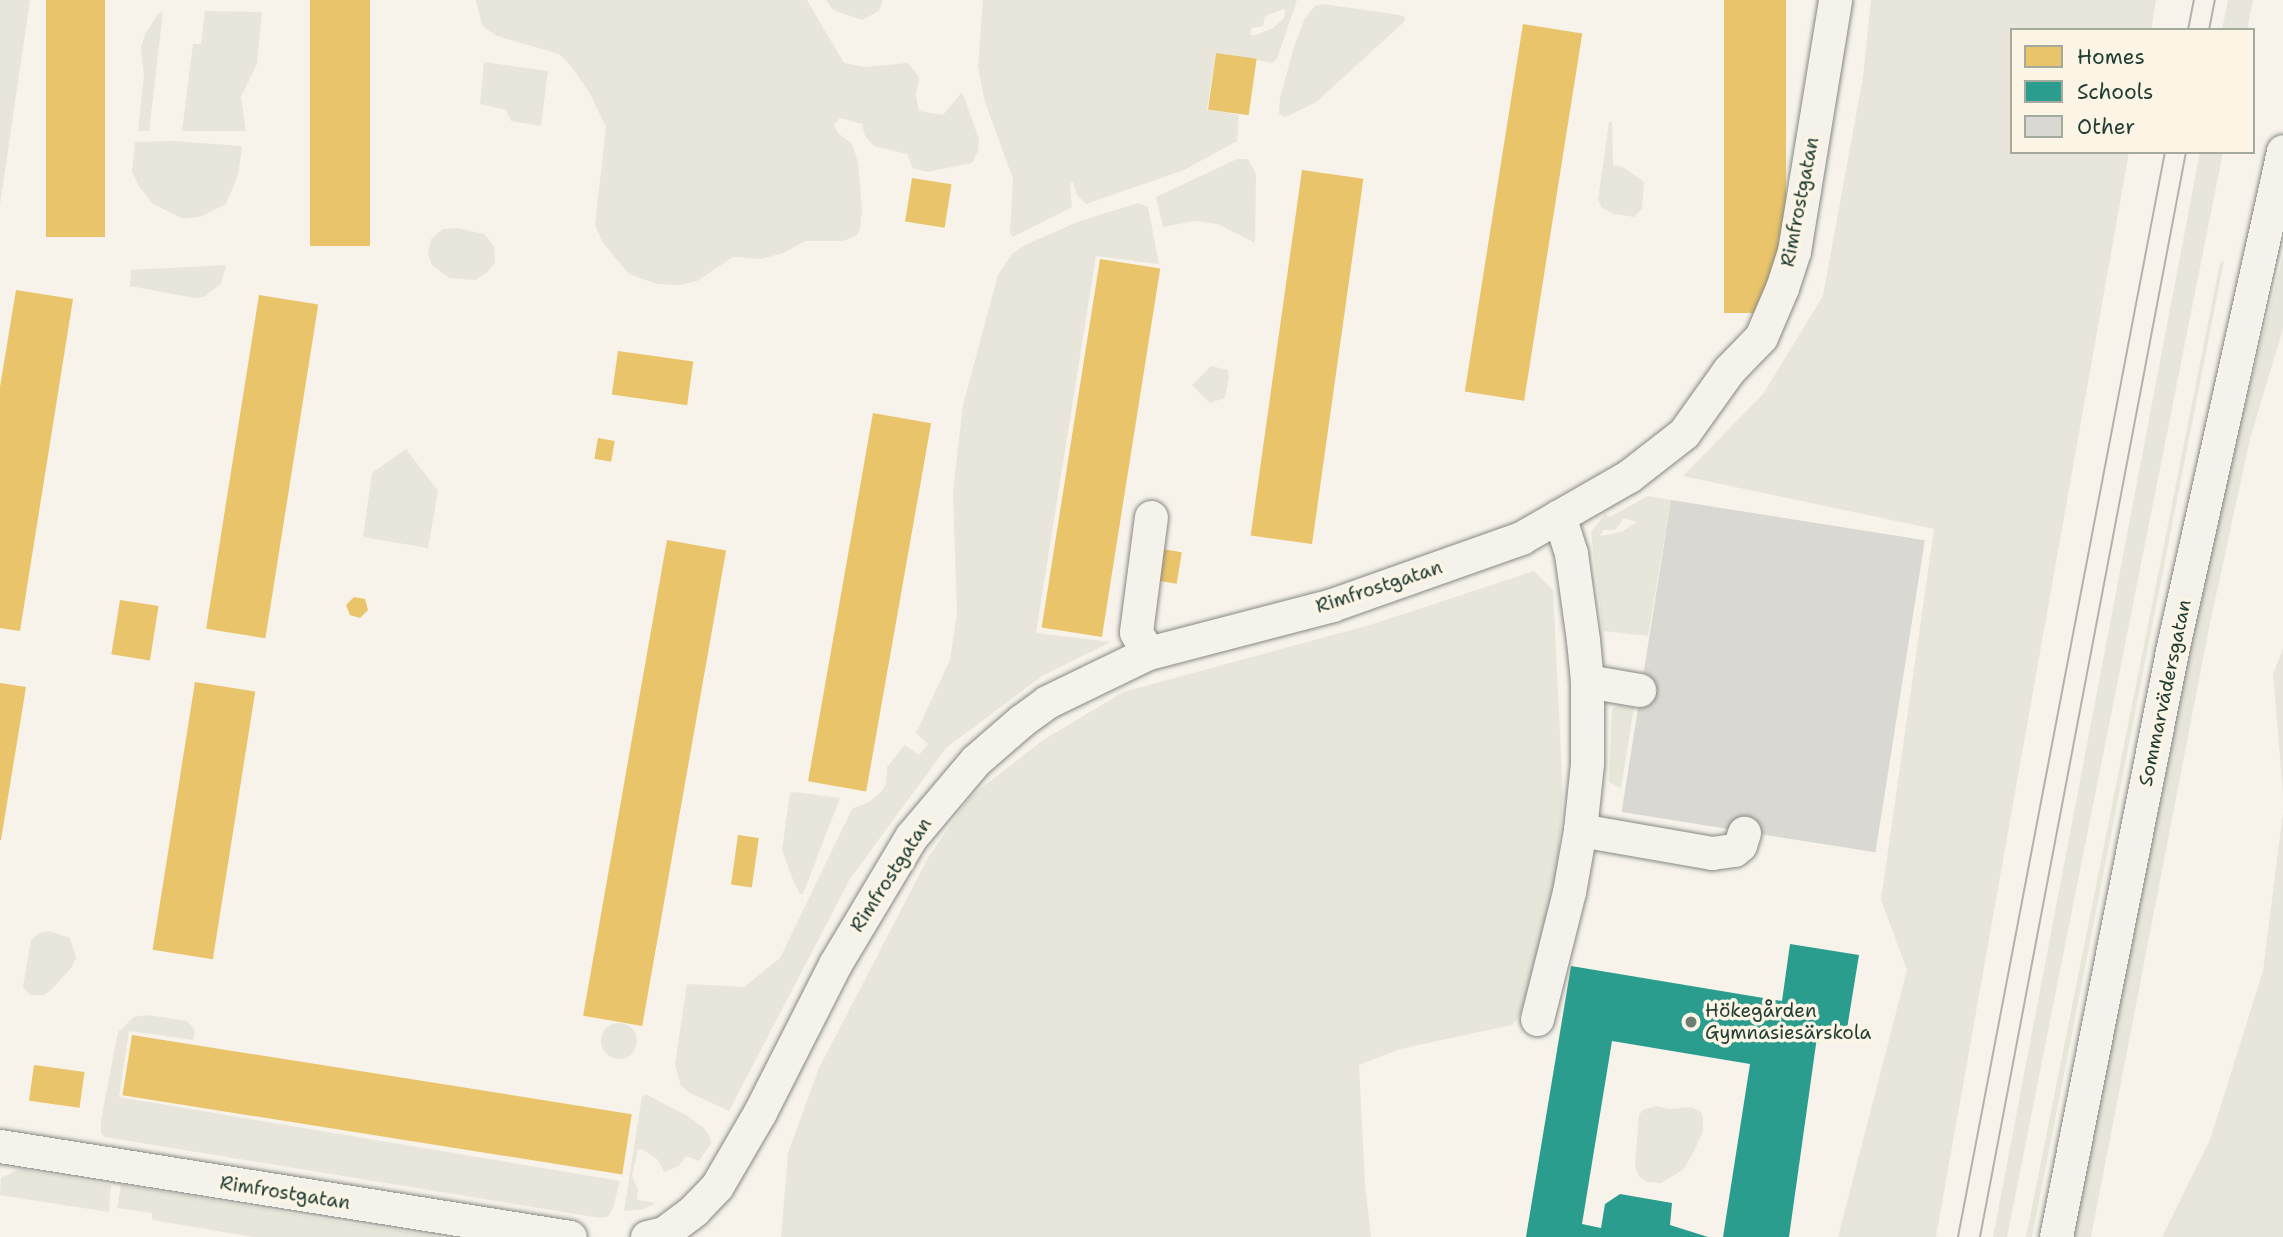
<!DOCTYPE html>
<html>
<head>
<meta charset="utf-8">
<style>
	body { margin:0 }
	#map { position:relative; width:2283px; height:1237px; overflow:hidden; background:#f7f3ea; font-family:"Shantell Sans",sans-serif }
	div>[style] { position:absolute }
	.green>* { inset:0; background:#e8e5da }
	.round { border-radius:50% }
	.homes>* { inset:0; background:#e9c46a; transform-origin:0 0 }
	.schools>* { inset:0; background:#2a9d8f }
	.building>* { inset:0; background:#dad8d2; transform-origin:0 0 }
	.roads { filter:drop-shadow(0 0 2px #868984) drop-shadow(0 0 2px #868984) }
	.minor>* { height:33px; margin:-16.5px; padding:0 16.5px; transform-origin:16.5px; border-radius:16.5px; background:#f5f2ec }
	.tram>* { height:2px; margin:-1px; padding:0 1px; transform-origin:1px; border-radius:1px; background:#b0b2ad }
	.dots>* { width:19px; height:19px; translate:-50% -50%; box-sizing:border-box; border:4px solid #fcf5e5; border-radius:50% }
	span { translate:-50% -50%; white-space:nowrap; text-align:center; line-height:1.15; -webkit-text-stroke:7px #fcf5e5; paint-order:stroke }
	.street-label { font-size:19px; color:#1f3d34 }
	.poi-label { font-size:19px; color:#1f3d34 }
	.left { translate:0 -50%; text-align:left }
	.legend { position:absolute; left:2010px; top:28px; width:245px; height:126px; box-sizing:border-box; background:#fcf5e5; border:2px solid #a4ab9e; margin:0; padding:9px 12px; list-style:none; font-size:21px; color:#1f3d34 }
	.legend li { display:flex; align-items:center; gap:14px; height:35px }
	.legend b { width:35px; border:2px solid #a4ab9e }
</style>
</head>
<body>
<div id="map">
	<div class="green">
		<i style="clip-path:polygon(0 0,30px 0,0 205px)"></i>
		<i style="clip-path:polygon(476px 0,807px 0,844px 63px,864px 67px,908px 63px,919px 77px,916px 95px,919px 111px,943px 115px,962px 92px,979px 139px,978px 151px,972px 163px,927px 172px,913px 168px,907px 154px,874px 146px,865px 136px,862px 124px,840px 118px,834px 125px,838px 133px,852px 144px,858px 162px,862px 209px,860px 229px,856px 236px,843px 241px,806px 241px,783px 253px,761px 259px,733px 257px,697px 281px,680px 285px,657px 284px,629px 274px,603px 243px,595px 225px,606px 127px,589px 92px,571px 66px,559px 54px,497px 36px,482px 26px)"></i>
		<i style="clip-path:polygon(826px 0,883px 0,879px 11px,862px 20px,833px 10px)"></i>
		<i style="clip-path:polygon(evenodd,983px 0,1297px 0,1277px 59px,1272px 63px,1216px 53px,1207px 109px,1239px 115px,1237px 141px,1184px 170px,1086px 204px,1077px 195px,1073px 181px,1070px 184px,1072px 207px,1013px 237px,1010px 233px,1013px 179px,984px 99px,978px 66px,983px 0,1285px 9px,1284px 18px,1273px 28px,1253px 36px,1250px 34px,1252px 28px,1263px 26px,1265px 16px,1285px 9px)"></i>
		<i style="clip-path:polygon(1871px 0,2156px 0,2151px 30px,2012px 30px,2012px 152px,2129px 152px,1936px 1237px,1838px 1237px,1907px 970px,1881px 900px,1934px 529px,1683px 476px,1763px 394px,1823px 296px,1863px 77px)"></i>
		<i style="clip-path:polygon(2228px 0,2253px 0,2247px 30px,2222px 30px)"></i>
		<i style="clip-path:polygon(1323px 4px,1400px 15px,1405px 17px,1404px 22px,1315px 103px,1285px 117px,1279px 114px,1280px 98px,1294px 47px,1305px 18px,1315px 6px)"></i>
		<i style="clip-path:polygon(205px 11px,262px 12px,257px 64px,241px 97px,246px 131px,182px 131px,193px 44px,201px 44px)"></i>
		<i style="clip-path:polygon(163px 12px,149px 131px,138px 131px,144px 75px,141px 47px,145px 34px,158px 14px)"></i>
		<i style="clip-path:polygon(484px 62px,548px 71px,541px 126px,511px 121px,506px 110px,480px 104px)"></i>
		<i style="clip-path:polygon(1609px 122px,1612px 122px,1613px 165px,1623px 167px,1644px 182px,1642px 209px,1634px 217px,1614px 214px,1602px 208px,1598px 200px)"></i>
		<i style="clip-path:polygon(173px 141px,242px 146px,238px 175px,226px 204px,200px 217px,183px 219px,153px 204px,140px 188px,132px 172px,135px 142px)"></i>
		<i style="clip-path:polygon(2200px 152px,2223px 152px,2007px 1237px,1993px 1237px)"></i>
		<i style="clip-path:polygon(1237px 159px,1248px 159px,1256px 174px,1255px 243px,1218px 224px,1194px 221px,1163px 227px,1156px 197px)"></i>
		<i style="clip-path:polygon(1138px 203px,1148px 207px,1159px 264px,1096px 256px,1036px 633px,1111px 642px,1042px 676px,946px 748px,850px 879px,729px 1111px,690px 1093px,681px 1086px,675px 1065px,687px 984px,744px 987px,780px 958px,852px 809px,869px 802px,881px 792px,886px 784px,887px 767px,905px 745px,919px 755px,928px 744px,916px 733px,950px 660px,957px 614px,953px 492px,963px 405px,998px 275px,1012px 254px,1025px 245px,1080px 221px)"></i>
		<i style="clip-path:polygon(457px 228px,484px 234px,494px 246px,495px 263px,485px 274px,475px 280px,449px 278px,432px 265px,428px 254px,431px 239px,443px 229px)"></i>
		<i style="clip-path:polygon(2283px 256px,2283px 329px,2250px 439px,2209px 628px,2091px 1237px,2073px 1237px,2218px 511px)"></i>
		<i style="clip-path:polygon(2224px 261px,2032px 1237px,2026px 1237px,2220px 263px)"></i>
		<i style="clip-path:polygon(226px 265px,221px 284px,204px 297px,195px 298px,130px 286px,131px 270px)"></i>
		<i style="clip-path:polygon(1211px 366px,1228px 370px,1229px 378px,1225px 398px,1210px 403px,1192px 385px)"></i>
		<i style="clip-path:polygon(406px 449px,438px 491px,428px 548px,363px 537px,372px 473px)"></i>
		<i style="clip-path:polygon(evenodd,1648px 496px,1671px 500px,1648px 636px,1603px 631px,1591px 532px,1605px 514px,1610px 517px,1648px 496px,1624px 518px,1637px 522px,1621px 532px,1600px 536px,1604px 530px,1615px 530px,1624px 518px)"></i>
		<i style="clip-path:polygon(1534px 571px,1553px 590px,1563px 795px,1555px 894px,1527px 1005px,1512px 1025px,1400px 1049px,1359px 1065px,1365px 1184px,1371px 1237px,781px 1237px,788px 1153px,819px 1068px,929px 856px,970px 797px,1043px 740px,1123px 692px,1373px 624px)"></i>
		<i style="clip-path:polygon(2283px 649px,2283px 793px,2273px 674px)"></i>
		<i style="clip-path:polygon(1618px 706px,1634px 708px,1621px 788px,1609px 782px,1612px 709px)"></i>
		<i style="clip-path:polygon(794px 792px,840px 798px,803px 894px,800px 894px,793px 880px,782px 850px,790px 793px)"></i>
		<i style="clip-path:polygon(2283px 812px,2283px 1237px,2162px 1237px,2210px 1140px,2263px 971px)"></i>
		<i style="clip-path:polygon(49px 931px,70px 938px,76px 958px,72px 967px,52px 989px,44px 995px,30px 995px,23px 987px,31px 940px,40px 933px)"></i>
		<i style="clip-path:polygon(147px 1015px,187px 1021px,195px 1030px,193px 1040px,129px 1031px,119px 1097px,620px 1181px,613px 1208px,608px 1217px,600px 1218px,104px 1137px,101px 1133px,101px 1120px,118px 1032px,134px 1017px)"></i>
		<i class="round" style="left:601px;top:1023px;width:36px;height:36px"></i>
		<i style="clip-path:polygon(647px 1095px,686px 1115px,703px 1127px,710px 1137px,711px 1144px,699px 1161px,686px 1156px,679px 1166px,664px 1172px,658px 1160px,642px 1149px,638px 1150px,632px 1176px,638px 1190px,637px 1200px,656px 1203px,644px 1209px,624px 1211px,642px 1096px)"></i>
		<i style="clip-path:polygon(1656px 1106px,1670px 1109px,1691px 1107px,1701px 1112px,1703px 1118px,1703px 1132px,1691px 1157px,1683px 1170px,1661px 1183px,1647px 1182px,1639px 1176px,1635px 1166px,1639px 1115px,1643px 1110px)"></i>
		<i style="clip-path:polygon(19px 1169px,111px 1185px,109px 1212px,0 1195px,1px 1178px)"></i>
		<i style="clip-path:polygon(121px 1185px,342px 1222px,442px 1237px,253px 1237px,152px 1220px,152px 1213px,117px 1208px)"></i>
	</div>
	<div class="homes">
		<i style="left:46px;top:0;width:59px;height:237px"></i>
		<i style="left:310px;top:0;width:60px;height:246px"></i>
		<i style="left:1724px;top:0;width:62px;height:313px"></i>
		<i style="left:1523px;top:24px;width:60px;height:372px;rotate:9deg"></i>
		<i style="left:1216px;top:53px;width:41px;height:57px;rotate:8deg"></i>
		<i style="left:1302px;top:170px;width:62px;height:369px;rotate:8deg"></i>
		<i style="left:912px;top:178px;width:40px;height:44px;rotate:9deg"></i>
		<i style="left:1100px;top:259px;width:61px;height:373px;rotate:9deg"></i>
		<i style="clip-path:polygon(16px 290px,73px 299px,20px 631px,0 628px,0 387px)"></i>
		<i style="left:259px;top:295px;width:60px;height:338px;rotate:9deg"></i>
		<i style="left:618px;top:351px;width:76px;height:44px;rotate:8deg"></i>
		<i style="left:873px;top:413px;width:59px;height:374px;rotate:10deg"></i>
		<i style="left:598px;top:438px;width:17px;height:21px;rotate:10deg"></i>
		<i style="left:667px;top:540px;width:60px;height:483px;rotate:10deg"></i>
		<i style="left:1162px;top:549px;width:20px;height:32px;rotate:9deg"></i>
		<i style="clip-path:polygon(354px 597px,365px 599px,368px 610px,360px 618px,350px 615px,346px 605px)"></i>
		<i style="left:120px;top:600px;width:39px;height:55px;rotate:9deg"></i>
		<i style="left:195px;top:682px;width:61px;height:271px;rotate:9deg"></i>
		<i style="clip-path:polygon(0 683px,26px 687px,1px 840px,0 840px)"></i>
		<i style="left:738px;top:835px;width:21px;height:50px;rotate:8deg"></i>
		<i style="left:132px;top:1035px;width:506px;height:61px;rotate:9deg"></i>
		<i style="left:34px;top:1065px;width:51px;height:36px;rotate:8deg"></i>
	</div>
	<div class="schools">
		<i style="clip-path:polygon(1790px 944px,1859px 955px,1845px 1041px,1817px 1037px,1789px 1237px,1723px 1237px,1750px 1064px,1612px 1041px,1582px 1224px,1601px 1228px,1605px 1204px,1620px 1194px,1672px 1203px,1670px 1225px,1708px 1237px,1526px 1237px,1571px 966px,1782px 1001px)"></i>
	</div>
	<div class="building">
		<i style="left:1671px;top:500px;width:257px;height:316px;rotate:9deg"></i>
	</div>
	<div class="roads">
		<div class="minor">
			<i style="left:1148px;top:653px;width:24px;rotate:-120deg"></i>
			<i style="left:1136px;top:632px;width:116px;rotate:-82.6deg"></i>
			<i style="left:1587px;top:681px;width:53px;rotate:9.8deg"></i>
			<i style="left:1580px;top:830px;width:134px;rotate:9.9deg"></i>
			<i style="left:1712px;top:853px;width:22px;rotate:-8deg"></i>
			<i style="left:1734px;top:850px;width:8px;rotate:-40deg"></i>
			<i style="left:1740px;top:845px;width:13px;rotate:-72deg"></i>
			<i style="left:1537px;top:1019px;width:131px;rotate:-75.9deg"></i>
			<i style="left:1569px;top:892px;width:63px;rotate:-79.9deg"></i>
			<i style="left:1580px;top:830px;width:67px;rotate:-84deg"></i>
			<i style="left:1587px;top:763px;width:82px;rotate:-90deg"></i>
			<i style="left:1587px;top:681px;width:41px;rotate:-95.6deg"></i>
			<i style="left:1583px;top:640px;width:88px;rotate:-97.9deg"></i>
			<i style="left:1571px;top:553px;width:39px;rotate:-108deg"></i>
			<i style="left:0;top:1146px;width:577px;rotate:9.07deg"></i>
			<i style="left:647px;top:1237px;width:17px;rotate:-13deg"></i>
			<i style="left:664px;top:1233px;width:38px;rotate:-37deg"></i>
			<i style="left:694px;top:1210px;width:33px;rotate:-46deg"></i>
			<i style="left:717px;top:1186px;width:86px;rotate:-59.8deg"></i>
			<i style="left:760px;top:1112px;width:166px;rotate:-63.1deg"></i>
			<i style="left:835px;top:964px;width:148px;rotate:-59.1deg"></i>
			<i style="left:911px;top:837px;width:99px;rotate:-49.9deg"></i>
			<i style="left:975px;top:761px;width:61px;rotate:-41deg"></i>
			<i style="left:1021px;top:721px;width:32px;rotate:-36deg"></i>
			<i style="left:1047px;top:702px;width:112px;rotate:-25.9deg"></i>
			<i style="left:1148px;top:653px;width:190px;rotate:-14.6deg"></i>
			<i style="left:1332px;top:605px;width:201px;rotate:-19.5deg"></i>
			<i style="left:1521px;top:538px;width:125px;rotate:-29.9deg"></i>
			<i style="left:1629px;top:476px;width:70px;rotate:-38deg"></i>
			<i style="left:1684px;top:433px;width:77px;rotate:-54.5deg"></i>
			<i style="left:1729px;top:370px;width:46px;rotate:-45.9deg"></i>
			<i style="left:1761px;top:337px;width:53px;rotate:-66.8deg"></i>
			<i style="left:1782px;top:288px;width:39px;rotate:-72deg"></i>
			<i style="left:1794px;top:251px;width:254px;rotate:-80.7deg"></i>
			<i style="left:2056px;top:1237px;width:597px;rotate:-78.8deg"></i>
			<i style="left:2172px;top:651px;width:512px;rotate:-77.48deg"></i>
		</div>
	</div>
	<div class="tram">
		<i style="left:2188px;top:30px;width:31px;rotate:-79deg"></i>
		<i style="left:2209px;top:30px;width:31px;rotate:-79deg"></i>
		<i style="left:1958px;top:1237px;width:1105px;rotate:-79.2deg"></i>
		<i style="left:1980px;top:1237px;width:1104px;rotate:-79.25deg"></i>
	</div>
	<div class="dots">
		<i style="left:1691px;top:1022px;background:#6b7d74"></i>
	</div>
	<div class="street-label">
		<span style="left:1800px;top:202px;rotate:-79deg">Rimfrostgatan</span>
		<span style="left:1379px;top:587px;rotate:-18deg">Rimfrostgatan</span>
		<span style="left:2165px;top:693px;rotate:-78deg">Sommarvädersgatan</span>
		<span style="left:891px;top:875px;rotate:-57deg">Rimfrostgatan</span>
		<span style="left:285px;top:1193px;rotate:9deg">Rimfrostgatan</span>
	</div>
	<div class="poi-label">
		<span class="left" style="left:1705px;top:1022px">Hökegården<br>Gymnasiesärskola</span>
	</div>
	<ul class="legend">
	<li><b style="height:19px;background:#e9c46a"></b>Homes</li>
	<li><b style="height:19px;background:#2a9d8f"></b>Schools</li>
	<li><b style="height:19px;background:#dad8d2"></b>Other</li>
	</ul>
</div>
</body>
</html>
